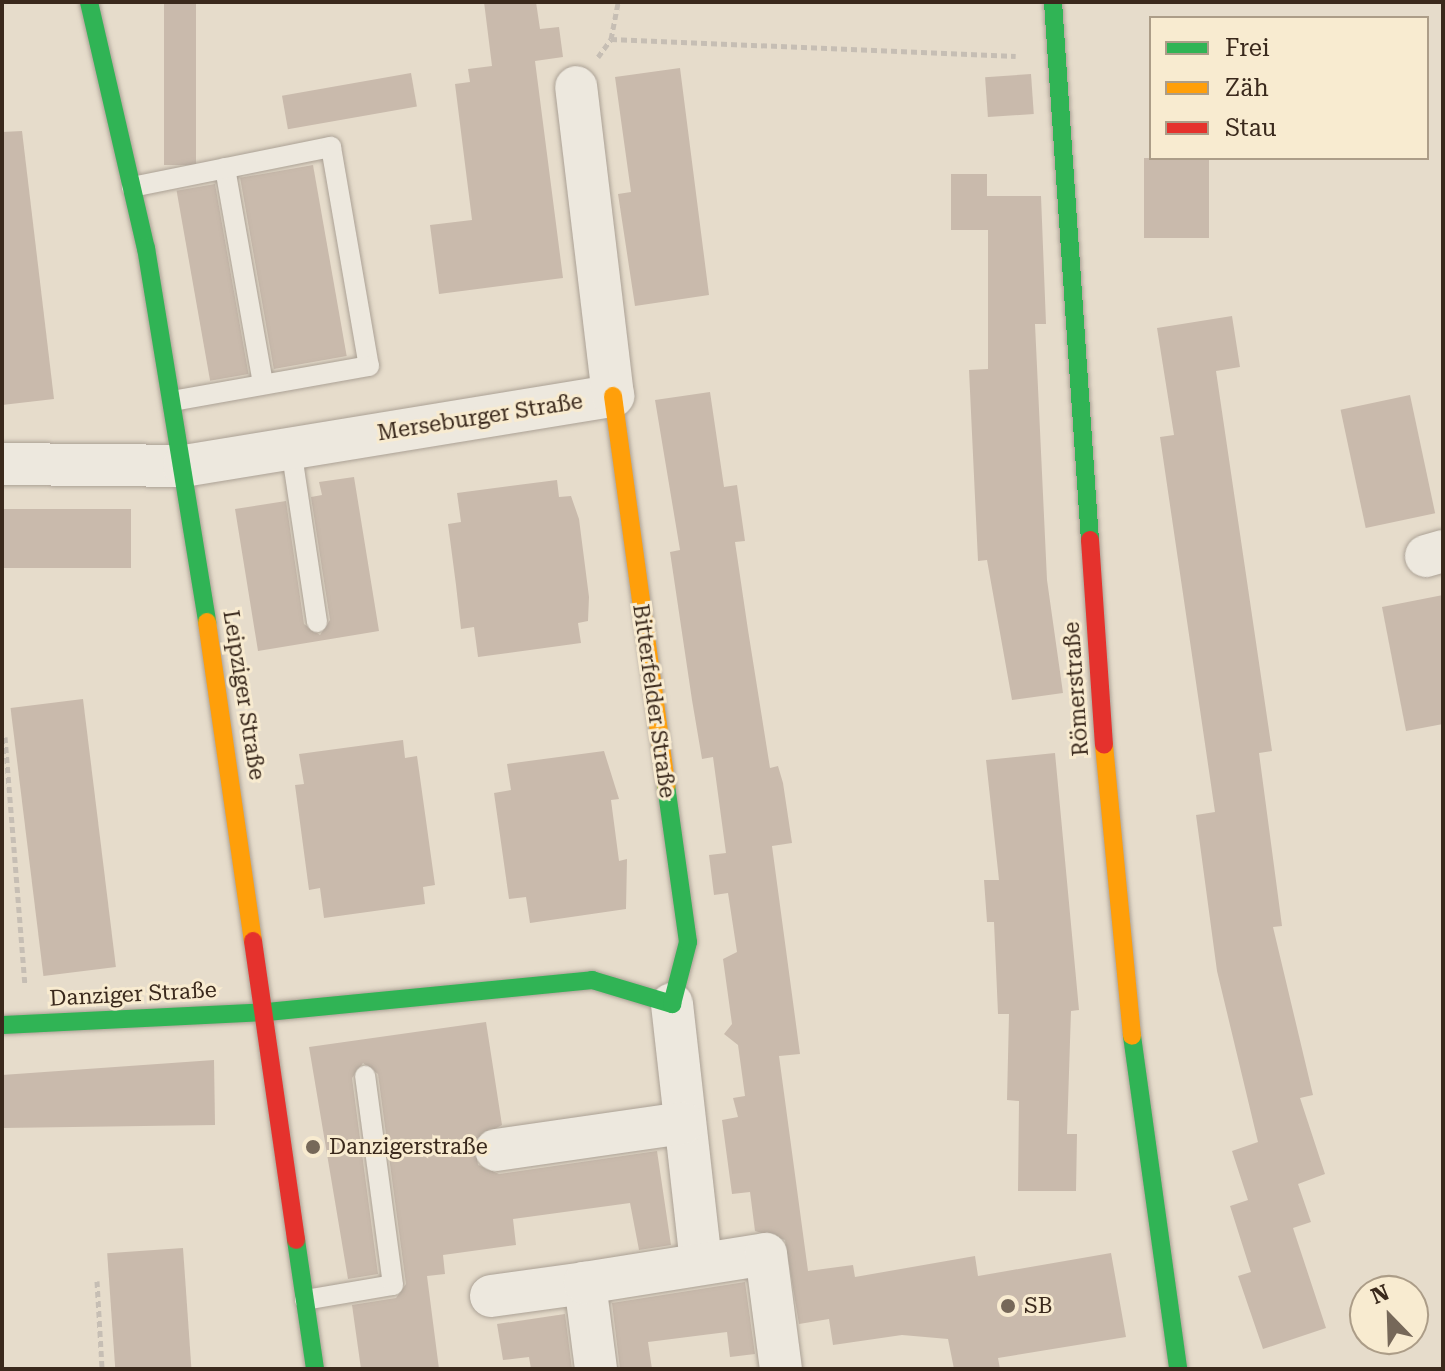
<!DOCTYPE html>
<html>
<head>
<meta charset="utf-8">
<style>
	body { margin:0 }
	#map { position:relative; width:1445px; height:1371px; overflow:hidden; background:#e6dccb; font-family:"Roboto Serif",serif }
	div>[style] { position:absolute }
	.building>* { inset:0; background:#c9baac; transform-origin:0 0 }
	.path>* { height:5px; margin-top:-2.5px; transform-origin:0; background:repeating-linear-gradient(90deg,#c6beb4 0 6px,transparent 0 10px) }
	.roads { filter:drop-shadow(0 0 2px #aba195) drop-shadow(0 0 2px #aba195) }
	.lane>* { height:20px; margin:-10px; padding:0 10px; transform-origin:10px; border-radius:10px; background:#ede8de }
	.street>* { height:42px; margin:-21px; padding:0 21px; transform-origin:21px; border-radius:21px; background:#ede8de }
	.fast>* { height:18px; margin:-9px; padding:0 9px; transform-origin:9px; border-radius:9px; background:#30b455 }
	.slow>* { height:18px; margin:-9px; padding:0 9px; transform-origin:9px; border-radius:9px; background:#ff9f0a }
	.jam>* { height:18px; margin:-9px; padding:0 9px; transform-origin:9px; border-radius:9px; background:#e5322d }
	.dots>* { width:22px; height:22px; translate:-50% -50%; box-sizing:border-box; border:4px solid #f8ebd0; border-radius:50% }
	span { translate:-50% -50%; white-space:nowrap; text-align:center; line-height:1.15; -webkit-text-stroke:6px #f8ebd0; paint-order:stroke }
	.street-label { font-size:22px; color:#3a291c }
	.poi-label { font-size:22px; color:#3a291c }
	.left { translate:0 -50%; text-align:left }
	.frame { position:absolute; inset:0; border:4px solid #3a291c; pointer-events:none }
	.legend { position:absolute; left:1149px; top:16px; width:280px; height:144px; box-sizing:border-box; background:#f8ebd0; border:2px solid #ac9d88; margin:0; padding:10px 14px; list-style:none; font-size:24px; color:#3a291c }
	.legend li { display:flex; align-items:center; gap:16px; height:40px }
	.legend b { width:40px; border:2px solid #ac9d88 }
	.north { position:absolute; left:1349px; top:1275px; width:80px; height:80px; box-sizing:border-box; background:#f8ebd0; border:2px solid #ac9d88; border-radius:50%; rotate:337deg; font-size:22px; font-weight:700; line-height:32px; text-align:center; color:#3a291c }
	.north::after { content:''; display:block; margin:auto; width:28px; height:36px; background:#766859; clip-path:polygon(50% 0,100% 100%,50% 72%,0 100%) }
</style>
</head>
<body>
<div id="map">
	<div class="building">
		<i style="left:164px;top:2px;width:32px;height:163px"></i>
		<i style="clip-path:polygon(484px 2px,536px 2px,540px 29px,559px 27px,563px 57px,535px 61px,563px 278px,439px 294px,430px 225px,472px 220px,455px 84px,470px 82px,468px 69px,492px 66px)"></i>
		<i style="clip-path:polygon(680px 68px,709px 295px,635px 306px,618px 194px,631px 192px,615px 77px)"></i>
		<i style="left:411px;top:73px;width:34px;height:131px;rotate:80deg"></i>
		<i style="left:1031px;top:74px;width:40px;height:46px;rotate:86deg"></i>
		<i style="clip-path:polygon(22px 131px,54px 399px,2px 405px,2px 132px)"></i>
		<i style="left:1144px;top:158px;width:65px;height:80px"></i>
		<i style="left:313px;top:165px;width:194px;height:74px;rotate:80deg"></i>
		<i style="clip-path:polygon(951px 174px,987px 174px,987px 196px,1041px 196px,1046px 324px,1035px 324px,1047px 580px,1063px 693px,1012px 700px,987px 560px,978px 561px,969px 370px,988px 369px,988px 230px,951px 230px)"></i>
		<i style="left:215px;top:184px;width:193px;height:39px;rotate:80deg"></i>
		<i style="clip-path:polygon(1232px 316px,1240px 367px,1216px 371px,1272px 751px,1259px 753px,1282px 926px,1273px 927px,1313px 1095px,1300px 1098px,1325px 1174px,1298px 1184px,1311px 1222px,1293px 1228px,1326px 1328px,1263px 1349px,1238px 1276px,1251px 1272px,1230px 1206px,1248px 1200px,1232px 1151px,1258px 1142px,1217px 971px,1196px 815px,1215px 812px,1160px 437px,1174px 435px,1157px 328px)"></i>
		<i style="clip-path:polygon(710px 392px,724px 487px,737px 485px,745px 541px,735px 542px,748px 630px,770px 768px,778px 766px,783px 783px,792px 843px,772px 846px,800px 1054px,779px 1056px,808px 1271px,853px 1265px,855px 1277px,975px 1256px,978px 1276px,1111px 1253px,1126px 1337px,998px 1358px,1000px 1369px,954px 1369px,948px 1339px,902px 1335px,833px 1345px,829px 1319px,799px 1324px,785px 1240px,755px 1231px,750px 1192px,732px 1194px,722px 1120px,738px 1117px,733px 1098px,745px 1096px,738px 1045px,724px 1034px,732px 1024px,723px 959px,737px 952px,728px 893px,714px 895px,709px 855px,726px 853px,713px 757px,702px 759px,692px 700px,670px 552px,680px 550px,655px 400px)"></i>
		<i style="left:1410px;top:395px;width:121px;height:71px;rotate:78deg"></i>
		<i style="clip-path:polygon(354px 477px,379px 631px,258px 651px,235px 509px,286px 501px,304px 624px,320px 635px,330px 620px,311px 497px,322px 495px,319px 482px)"></i>
		<i style="clip-path:polygon(557px 480px,559px 497px,571px 496px,579px 519px,589px 597px,588px 621px,578px 623px,581px 643px,478px 657px,474px 627px,461px 629px,456px 585px,448px 524px,461px 522px,457px 493px)"></i>
		<i style="left:131px;top:509px;width:59px;height:129px;rotate:90deg"></i>
		<i style="clip-path:polygon(1443px 595px,1443px 724px,1406px 731px,1382px 607px)"></i>
		<i style="left:83px;top:699px;width:270px;height:73px;rotate:83deg"></i>
		<i style="clip-path:polygon(403px 740px,405px 758px,417px 756px,435px 885px,423px 887px,425px 904px,324px 918px,320px 888px,309px 890px,295px 785px,304px 784px,299px 754px)"></i>
		<i style="clip-path:polygon(604px 751px,619px 799px,611px 800px,619px 861px,627px 859px,626px 909px,530px 923px,526px 897px,509px 899px,494px 793px,511px 790px,507px 764px)"></i>
		<i style="clip-path:polygon(1055px 753px,1079px 1010px,1071px 1011px,1067px 1134px,1077px 1134px,1076px 1191px,1018px 1191px,1019px 1101px,1007px 1100px,1009px 1014px,998px 1014px,994px 922px,987px 922px,984px 880px,999px 880px,986px 760px)"></i>
		<i style="clip-path:polygon(486px 1022px,502px 1125px,474px 1140px,478px 1165px,499px 1174px,657px 1151px,671px 1245px,639px 1250px,630px 1203px,513px 1219px,516px 1245px,443px 1255px,445px 1274px,427px 1276px,439px 1369px,361px 1369px,352px 1305px,396px 1298px,406px 1284px,378px 1074px,363px 1063px,352px 1078px,378px 1274px,348px 1279px,309px 1047px)"></i>
		<i style="clip-path:polygon(214px 1060px,215px 1125px,2px 1128px,2px 1075px)"></i>
		<i style="left:183px;top:1248px;width:121px;height:76px;rotate:86deg"></i>
		<i style="clip-path:polygon(745px 1282px,755px 1354px,730px 1357px,727px 1332px,648px 1342px,652px 1369px,620px 1369px,612px 1303px)"></i>
		<i style="clip-path:polygon(565px 1314px,572px 1369px,531px 1369px,529px 1357px,503px 1360px,497px 1324px)"></i>
	</div>
	<div class="path">
		<i style="left:611px;top:39px;width:405px;rotate:2.4deg"></i>
		<i style="left:598px;top:57px;width:22px;rotate:-54deg"></i>
		<i style="left:611px;top:39px;width:38px;rotate:-79deg"></i>
		<i style="left:5px;top:737px;width:248px;rotate:85.4deg"></i>
		<i style="left:97px;top:1281px;width:88px;rotate:86.7deg"></i>
	</div>
	<div class="roads">
		<div class="lane">
			<i style="left:225px;top:168px;width:219px;rotate:80deg"></i>
			<i style="left:132px;top:187px;width:203px;rotate:-11.4deg"></i>
			<i style="left:331px;top:147px;width:222px;rotate:80.2deg"></i>
			<i style="left:369px;top:366px;width:199px;rotate:169.9deg"></i>
			<i style="left:291px;top:448px;width:176px;rotate:81.5deg"></i>
			<i style="left:305px;top:1300px;width:89px;rotate:-9.7deg"></i>
			<i style="left:393px;top:1285px;width:211px;rotate:-97.6deg"></i>
		</div>
		<div class="street">
			<i style="left:2px;top:464px;width:182px;rotate:0.6deg"></i>
			<i style="left:184px;top:466px;width:435px;rotate:-9.3deg"></i>
			<i style="left:613px;top:396px;width:311px;rotate:-96.8deg"></i>
			<i style="left:1426px;top:556px;width:18px;rotate:-16deg"></i>
			<i style="left:672px;top:1004px;width:261px;rotate:83.6deg"></i>
			<i style="left:496px;top:1150px;width:189px;rotate:-8.2deg"></i>
			<i style="left:491px;top:1296px;width:95px;rotate:-7.9deg"></i>
			<i style="left:596px;top:1369px;width:87px;rotate:-97.3deg"></i>
			<i style="left:585px;top:1283px;width:183px;rotate:-9.1deg"></i>
			<i style="left:766px;top:1254px;width:116px;rotate:82.6deg"></i>
		</div>
		<div class="fast">
			<i style="left:89px;top:2px;width:253px;rotate:77deg"></i>
			<i style="left:146px;top:248px;width:379px;rotate:80.7deg"></i>
			<i style="left:1053px;top:2px;width:539px;rotate:86.07deg"></i>
			<i style="left:2px;top:1025px;width:265px;rotate:-2.8deg"></i>
			<i style="left:267px;top:1012px;width:327px;rotate:-5.6deg"></i>
			<i style="left:592px;top:980px;width:84px;rotate:16.7deg"></i>
			<i style="left:672px;top:1004px;width:64px;rotate:-75.5deg"></i>
			<i style="left:688px;top:942px;width:159px;rotate:-98deg"></i>
			<i style="left:1132px;top:1036px;width:336px;rotate:82.1deg"></i>
			<i style="left:296px;top:1240px;width:130px;rotate:81.6deg"></i>
		</div>
		<div class="slow">
			<i style="left:613px;top:396px;width:393px;rotate:82.2deg"></i>
			<i style="left:207px;top:622px;width:322px;rotate:81.8deg"></i>
			<i style="left:1104px;top:745px;width:292px;rotate:84.5deg"></i>
		</div>
		<div class="jam">
			<i style="left:1090px;top:540px;width:205px;rotate:86.1deg"></i>
			<i style="left:253px;top:941px;width:302px;rotate:81.8deg"></i>
		</div>
	</div>
	<div class="dots">
		<i style="left:313px;top:1147px;background:#766859"></i>
		<i style="left:1008px;top:1306px;background:#766859"></i>
	</div>
	<div class="street-label">
		<span style="left:480px;top:417px;rotate:-9deg">Merseburger Straße</span>
		<span style="left:1076px;top:689px;rotate:-94deg">Römerstraße</span>
		<span style="left:244px;top:695px;rotate:81deg">Leipziger Straße</span>
		<span style="left:654px;top:701px;rotate:82deg">Bitterfelder Straße</span>
		<span style="left:133px;top:994px;rotate:-3deg">Danziger Straße</span>
	</div>
	<div class="poi-label">
		<span class="left" style="left:329px;top:1147px">Danzigerstraße</span>
		<span class="left" style="left:1024px;top:1306px">SB</span>
	</div>
	<div class="frame"></div>
	<ul class="legend">
	<li><b style="height:10px;background:#30b455"></b>Frei</li>
	<li><b style="height:10px;background:#ff9f0a"></b>Zäh</li>
	<li><b style="height:10px;background:#e5322d"></b>Stau</li>
	</ul>
	<div class="north">N</div>
</div>
</body>
</html>
